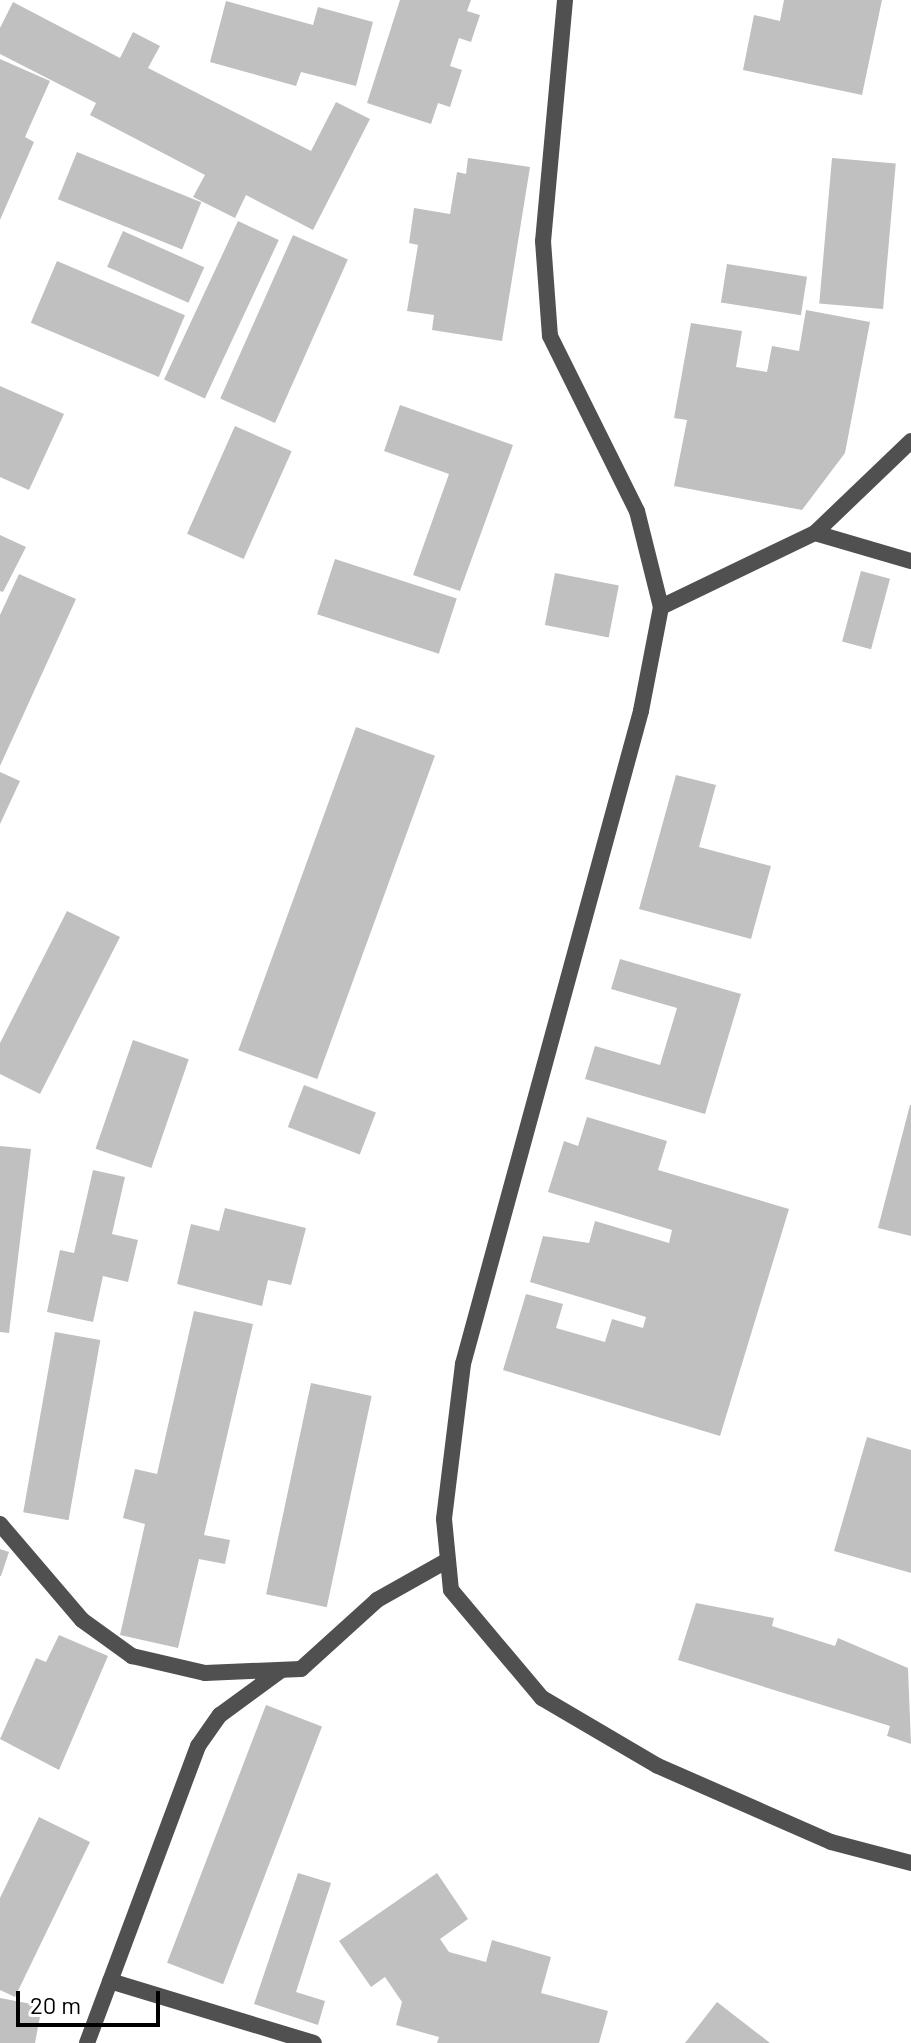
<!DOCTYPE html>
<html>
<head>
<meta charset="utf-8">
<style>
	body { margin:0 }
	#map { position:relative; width:911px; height:2043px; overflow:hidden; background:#fff; font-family:Barlow,sans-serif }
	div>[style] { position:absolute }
	.building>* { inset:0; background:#c0c0c0; transform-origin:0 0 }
	.minor>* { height:16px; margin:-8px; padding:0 8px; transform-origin:8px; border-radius:8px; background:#505050 }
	span { translate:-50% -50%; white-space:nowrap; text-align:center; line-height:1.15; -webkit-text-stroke:7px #fff; paint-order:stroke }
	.scale { position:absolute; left:16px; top:1991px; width:144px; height:36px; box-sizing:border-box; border:4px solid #000; border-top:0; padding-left:10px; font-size:24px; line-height:28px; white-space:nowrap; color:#000; -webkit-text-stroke:6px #fff; paint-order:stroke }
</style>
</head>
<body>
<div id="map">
	<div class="building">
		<i style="clip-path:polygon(400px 0,471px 0,467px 11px,480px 15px,471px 42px,459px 38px,450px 66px,462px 70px,450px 107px,438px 103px,431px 124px,367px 103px)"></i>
		<i style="clip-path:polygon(784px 0,882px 0,862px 95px,743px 70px,754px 15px,780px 21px)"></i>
		<i style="clip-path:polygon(226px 1px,313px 25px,318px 7px,373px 22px,356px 86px,301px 72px,296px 86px,210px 62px)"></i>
		<i style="clip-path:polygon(13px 2px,120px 58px,133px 32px,160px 46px,148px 68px,311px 151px,336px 102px,370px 119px,313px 230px,246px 195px,235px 218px,193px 197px,205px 175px,90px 115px,96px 103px,0 54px,0 28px)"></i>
		<i style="clip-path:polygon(0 59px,50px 81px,25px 137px,34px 142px,0 220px)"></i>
		<i style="left:77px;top:152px;width:134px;height:51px;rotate:22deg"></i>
		<i style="clip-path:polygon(468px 158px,530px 167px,502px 341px,432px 330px,434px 315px,407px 311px,418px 245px,409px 243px,414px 208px,450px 214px,457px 172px,466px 174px)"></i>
		<i style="left:832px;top:158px;width:64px;height:146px;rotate:5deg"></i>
		<i style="left:238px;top:221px;width:45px;height:175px;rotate:25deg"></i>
		<i style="left:123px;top:231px;width:89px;height:39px;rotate:24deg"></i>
		<i style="left:293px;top:235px;width:60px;height:179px;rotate:24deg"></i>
		<i style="left:57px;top:261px;width:139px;height:67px;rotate:23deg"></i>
		<i style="left:727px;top:264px;width:81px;height:39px;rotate:9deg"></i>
		<i style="clip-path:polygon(806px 310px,870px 322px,845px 453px,802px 510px,674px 486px,687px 420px,674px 418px,691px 323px,742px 331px,736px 367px,767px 372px,772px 346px,799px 351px)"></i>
		<i style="clip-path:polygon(0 386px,64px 414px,29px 490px,0 477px)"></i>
		<i style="clip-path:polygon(400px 405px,513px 445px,460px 591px,413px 575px,449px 474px,384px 451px)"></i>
		<i style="left:235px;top:426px;width:62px;height:118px;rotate:24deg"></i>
		<i style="clip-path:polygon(0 535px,26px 547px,3px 592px,0 591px)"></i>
		<i style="left:335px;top:559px;width:128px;height:58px;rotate:18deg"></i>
		<i style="left:861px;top:571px;width:30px;height:73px;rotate:15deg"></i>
		<i style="left:555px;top:573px;width:65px;height:53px;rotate:11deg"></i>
		<i style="clip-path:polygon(19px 574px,76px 599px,0 766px,0 615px)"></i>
		<i style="left:356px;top:727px;width:84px;height:344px;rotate:20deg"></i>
		<i style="clip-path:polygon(0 772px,20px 781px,0 824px)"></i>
		<i style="clip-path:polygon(676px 775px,716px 785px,699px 847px,771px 866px,751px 939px,639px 909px)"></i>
		<i style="clip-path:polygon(67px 911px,120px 937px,40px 1094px,0 1074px,0 1043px)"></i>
		<i style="clip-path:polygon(620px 959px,741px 994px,705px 1114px,585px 1079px,595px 1046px,660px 1065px,677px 1008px,611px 989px)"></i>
		<i style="left:133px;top:1040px;width:59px;height:115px;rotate:19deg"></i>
		<i style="left:304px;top:1085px;width:77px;height:45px;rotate:21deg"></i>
		<i style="clip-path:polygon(910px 1105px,911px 1105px,911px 1236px,878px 1228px)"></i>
		<i style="clip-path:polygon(587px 1117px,667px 1141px,658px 1170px,789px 1209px,720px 1436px,503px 1370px,526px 1294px,563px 1304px,556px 1328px,605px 1342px,612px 1319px,643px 1328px,646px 1317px,530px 1282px,543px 1236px,589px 1243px,595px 1221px,669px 1243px,672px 1230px,548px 1192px,564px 1141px,578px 1146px)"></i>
		<i style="clip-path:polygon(0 1146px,31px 1149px,9px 1333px,0 1332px)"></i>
		<i style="clip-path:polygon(93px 1170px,125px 1177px,112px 1234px,138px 1240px,128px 1282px,103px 1276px,93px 1322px,47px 1312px,60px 1250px,74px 1253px)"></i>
		<i style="clip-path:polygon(225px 1208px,306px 1228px,291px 1285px,268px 1280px,262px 1306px,177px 1284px,191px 1224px,219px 1231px)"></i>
		<i style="clip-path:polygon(194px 1311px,253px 1324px,204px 1535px,230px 1540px,225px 1564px,199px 1559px,178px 1648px,120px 1635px,145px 1524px,123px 1518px,135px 1469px,157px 1474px)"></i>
		<i style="left:55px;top:1332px;width:46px;height:183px;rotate:10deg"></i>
		<i style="left:311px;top:1383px;width:62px;height:216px;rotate:12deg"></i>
		<i style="clip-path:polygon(867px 1437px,911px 1450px,911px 1573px,834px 1551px)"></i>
		<i style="clip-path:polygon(0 1549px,9px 1552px,1px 1576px,0 1576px)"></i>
		<i style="clip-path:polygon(696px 1603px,774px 1618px,772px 1626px,835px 1646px,838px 1638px,908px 1668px,911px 1744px,887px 1736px,890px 1726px,678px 1660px)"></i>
		<i style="clip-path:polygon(59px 1635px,108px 1656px,59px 1770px,0 1739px,36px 1658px,46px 1662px)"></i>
		<i style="left:266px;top:1705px;width:60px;height:276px;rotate:21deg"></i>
		<i style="clip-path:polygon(39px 1817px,90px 1842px,15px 1997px,0 1990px,0 1898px)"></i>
		<i style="clip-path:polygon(298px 1873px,331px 1883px,296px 1992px,325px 2001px,318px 2025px,254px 2004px)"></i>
		<i style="clip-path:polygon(437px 1873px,468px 1919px,440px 1939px,449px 1952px,486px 1962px,492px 1940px,551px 1957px,541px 1993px,608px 2011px,599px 2043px,437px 2043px,439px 2037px,396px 2025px,402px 2002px,385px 1977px,371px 1987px,339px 1941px)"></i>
		<i style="clip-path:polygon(0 1998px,42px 2006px,35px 2043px,0 2043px)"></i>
		<i style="clip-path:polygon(717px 2002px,770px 2043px,685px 2043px)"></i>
	</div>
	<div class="minor">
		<i style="left:565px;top:0;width:242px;rotate:95.2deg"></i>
		<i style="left:543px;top:241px;width:95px;rotate:85.8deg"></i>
		<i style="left:550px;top:336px;width:195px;rotate:63.6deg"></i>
		<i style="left:637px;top:511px;width:99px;rotate:76deg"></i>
		<i style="left:661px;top:607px;width:106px;rotate:100.9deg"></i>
		<i style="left:641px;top:711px;width:677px;rotate:105.25deg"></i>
		<i style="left:463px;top:1364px;width:156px;rotate:97deg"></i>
		<i style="left:444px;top:1519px;width:71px;rotate:84.4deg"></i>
		<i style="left:451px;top:1590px;width:141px;rotate:49.9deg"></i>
		<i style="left:542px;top:1698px;width:134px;rotate:30.4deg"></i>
		<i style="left:658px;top:1766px;width:189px;rotate:23.7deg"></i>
		<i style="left:831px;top:1842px;width:83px;rotate:14.7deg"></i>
		<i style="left:815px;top:533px;width:100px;rotate:16.3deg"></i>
		<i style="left:661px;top:607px;width:171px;rotate:-25.7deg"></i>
		<i style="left:815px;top:533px;width:133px;rotate:-43.8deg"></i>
		<i style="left:0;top:1524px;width:126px;rotate:49.5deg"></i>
		<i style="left:82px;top:1620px;width:62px;rotate:35.8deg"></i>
		<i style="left:132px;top:1656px;width:75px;rotate:13.1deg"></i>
		<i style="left:205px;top:1673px;width:96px;rotate:-2.4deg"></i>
		<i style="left:301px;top:1669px;width:103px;rotate:-42.2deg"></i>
		<i style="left:377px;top:1600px;width:81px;rotate:-29.4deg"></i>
		<i style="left:110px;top:1981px;width:213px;rotate:16.9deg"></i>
		<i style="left:87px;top:2043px;width:317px;rotate:-69.5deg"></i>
		<i style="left:198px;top:1746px;width:38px;rotate:-55deg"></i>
		<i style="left:220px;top:1715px;width:74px;rotate:-36.3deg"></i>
	</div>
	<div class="scale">20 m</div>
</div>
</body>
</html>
